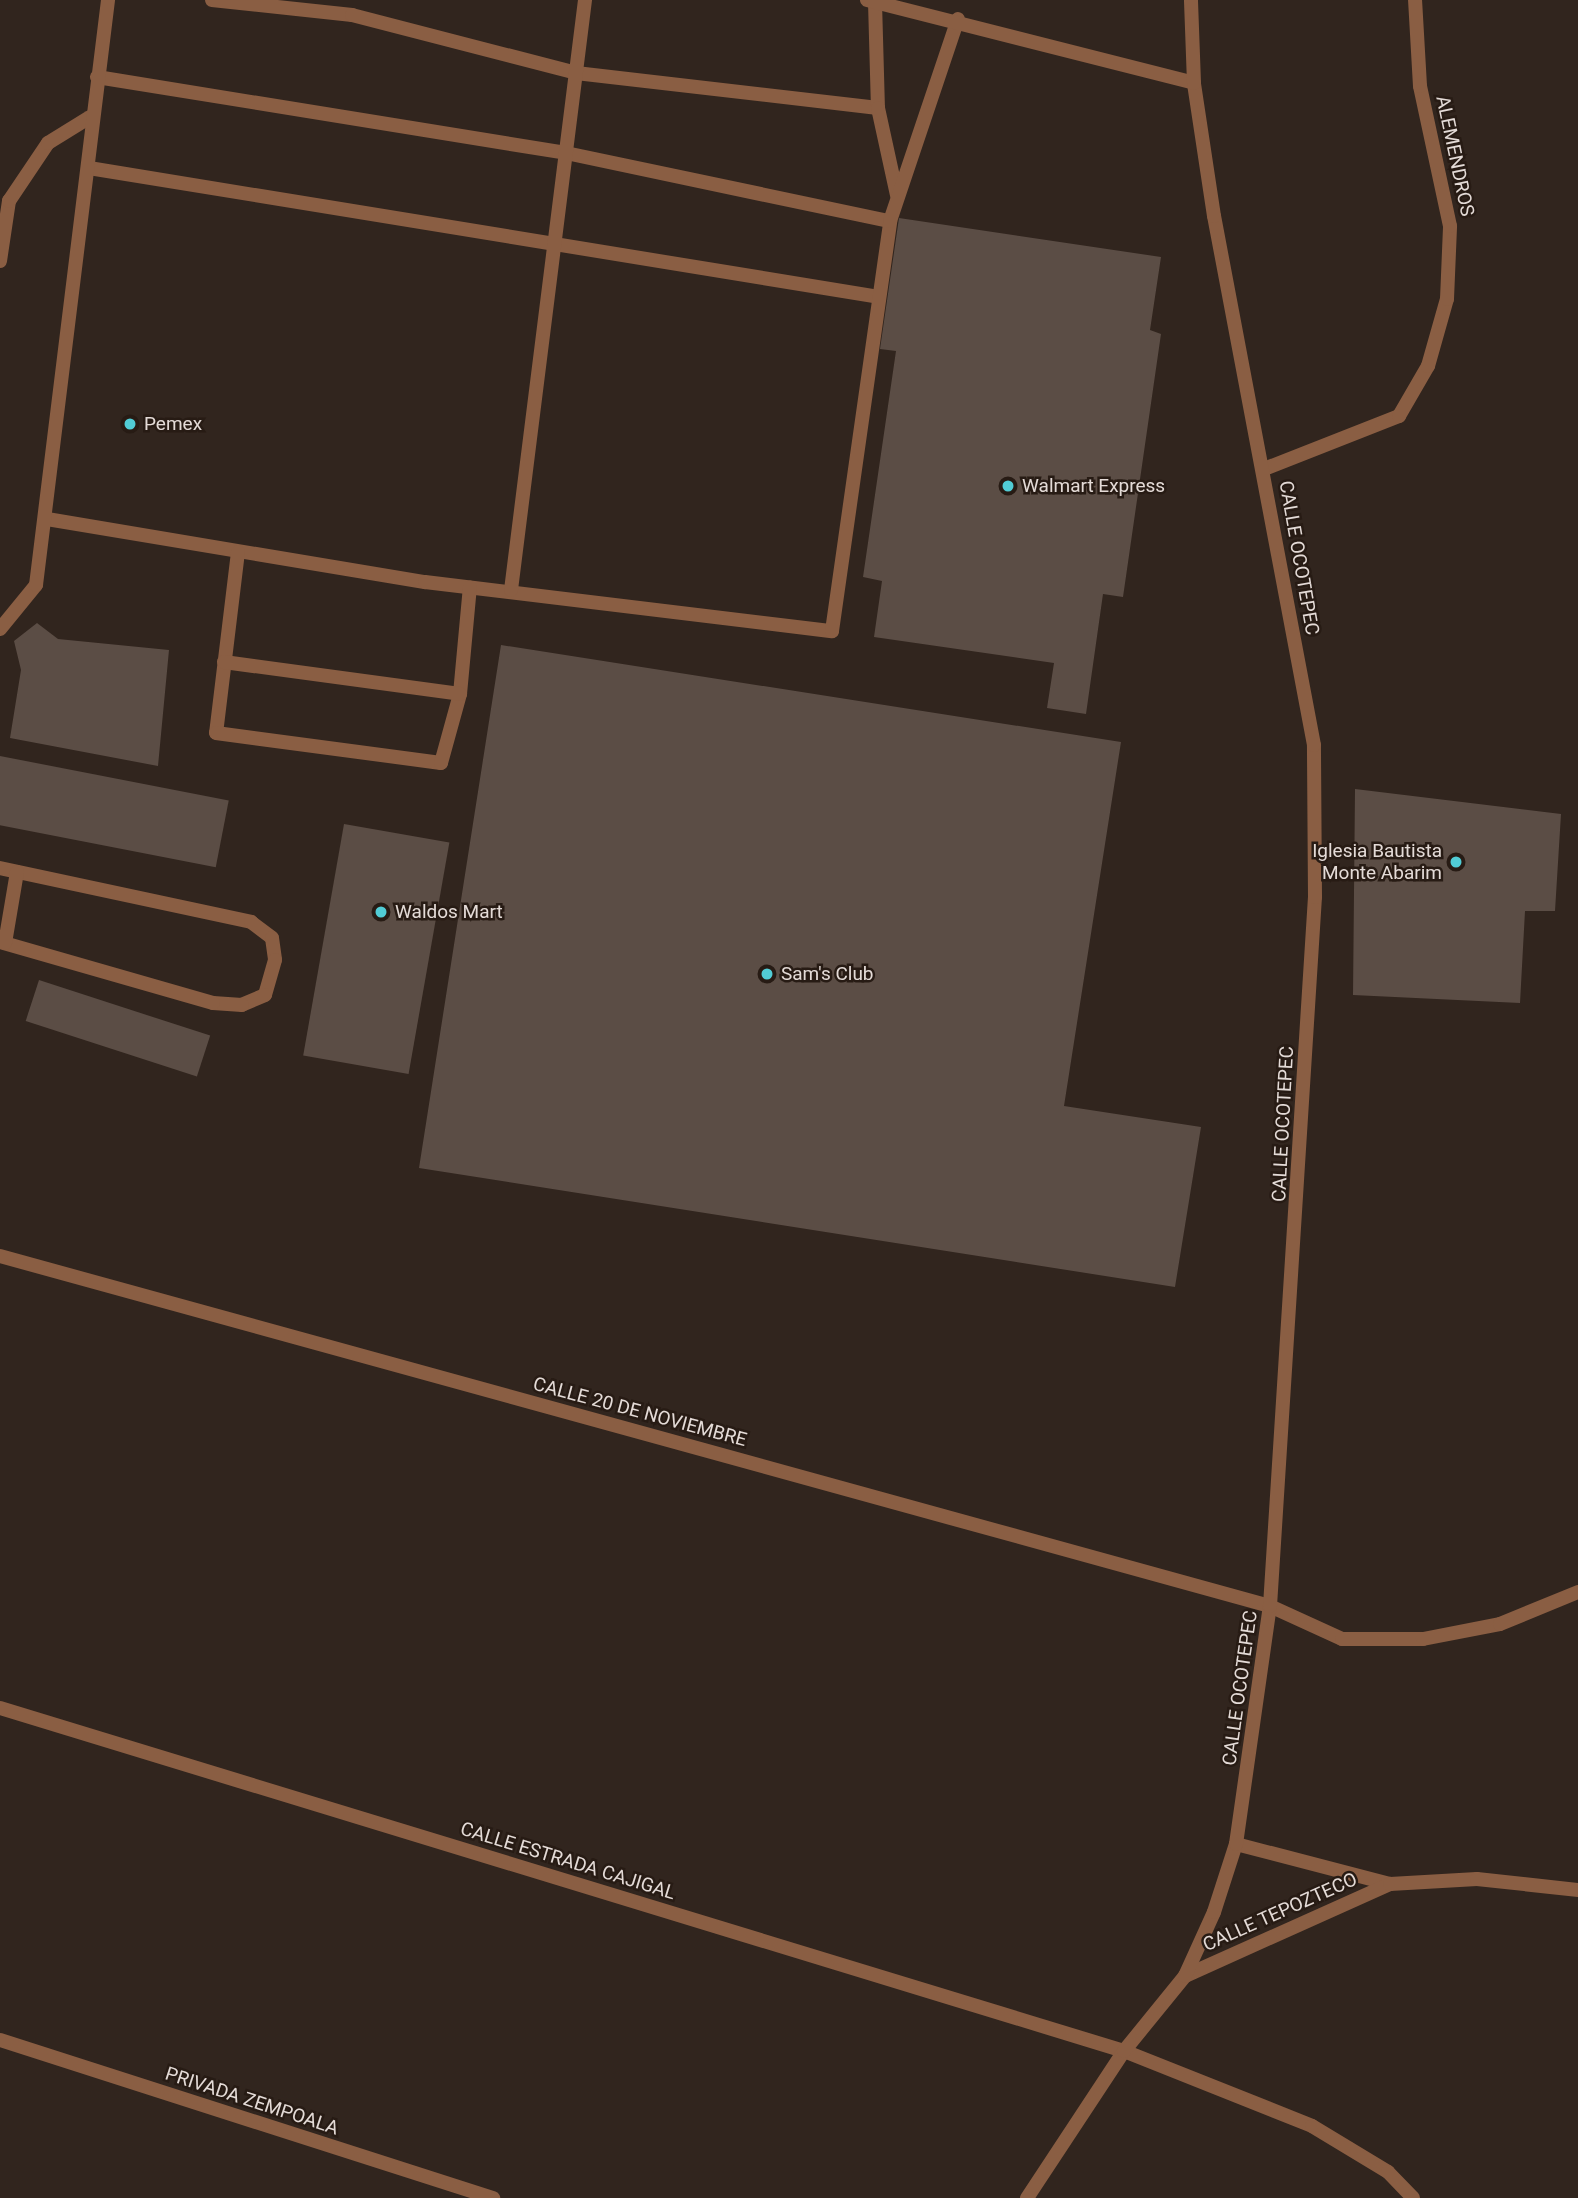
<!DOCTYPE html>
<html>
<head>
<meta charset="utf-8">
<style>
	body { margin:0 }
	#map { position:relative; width:1578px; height:2198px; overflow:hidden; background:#31251e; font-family:Roboto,sans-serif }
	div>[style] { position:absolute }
	.building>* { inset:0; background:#5b4d45; transform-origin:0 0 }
	.service>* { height:14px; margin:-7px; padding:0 7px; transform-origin:7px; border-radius:7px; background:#8a5e43 }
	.minor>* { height:14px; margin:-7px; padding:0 7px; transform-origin:7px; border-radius:7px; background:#8a5e43 }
	.tertiary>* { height:14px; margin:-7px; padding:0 7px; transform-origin:7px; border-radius:7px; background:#8a5e43 }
	.dots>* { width:19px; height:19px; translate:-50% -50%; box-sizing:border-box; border:4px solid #271b14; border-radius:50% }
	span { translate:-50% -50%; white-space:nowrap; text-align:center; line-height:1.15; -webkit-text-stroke:5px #271b14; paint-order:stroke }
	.street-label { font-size:19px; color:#e4dbd7 }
	.poi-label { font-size:19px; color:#e4dbd7 }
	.left { translate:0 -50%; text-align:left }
	.right { translate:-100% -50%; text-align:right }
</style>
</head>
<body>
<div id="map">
	<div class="building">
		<i style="clip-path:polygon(899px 218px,1161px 257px,1150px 330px,1161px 334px,1123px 597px,1103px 594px,1086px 714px,1047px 708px,1054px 663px,874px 637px,882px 581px,863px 577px,896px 351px,880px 349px)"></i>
		<i style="clip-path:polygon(37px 623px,58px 639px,169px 650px,158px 766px,10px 738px,21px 670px,14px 641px)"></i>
		<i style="clip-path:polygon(501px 645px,1121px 742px,1064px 1106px,1201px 1127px,1175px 1287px,419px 1168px)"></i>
		<i style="left:0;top:756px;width:233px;height:68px;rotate:11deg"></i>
		<i style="clip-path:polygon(1355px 789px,1561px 814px,1555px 911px,1525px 911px,1520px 1003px,1353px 995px)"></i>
		<i style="left:344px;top:824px;width:107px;height:235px;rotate:10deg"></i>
		<i style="left:39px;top:980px;width:180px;height:43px;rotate:18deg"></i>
	</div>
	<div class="service">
		<i style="left:212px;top:0;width:141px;rotate:6.1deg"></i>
		<i style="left:352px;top:15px;width:231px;rotate:14.5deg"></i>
		<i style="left:576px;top:73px;width:304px;rotate:6.6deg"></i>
		<i style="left:875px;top:2px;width:106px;rotate:88.4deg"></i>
		<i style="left:878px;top:108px;width:89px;rotate:77.7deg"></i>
		<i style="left:97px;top:77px;width:475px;rotate:9.2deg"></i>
		<i style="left:566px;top:153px;width:331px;rotate:11.9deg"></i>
		<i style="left:89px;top:168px;width:800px;rotate:9.27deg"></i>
		<i style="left:0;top:261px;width:61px;rotate:-81.5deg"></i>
		<i style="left:9px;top:201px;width:70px;rotate:-56.1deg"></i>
		<i style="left:48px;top:143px;width:49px;rotate:-31.8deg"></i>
		<i style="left:47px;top:519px;width:383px;rotate:9.5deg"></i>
		<i style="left:425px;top:582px;width:410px;rotate:6.9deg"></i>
		<i style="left:832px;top:631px;width:414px;rotate:-81.9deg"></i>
		<i style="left:890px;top:221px;width:213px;rotate:-71.4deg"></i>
		<i style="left:238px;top:552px;width:182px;rotate:96.9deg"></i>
		<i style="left:216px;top:733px;width:227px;rotate:7.6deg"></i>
		<i style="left:441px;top:763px;width:72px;rotate:-74.6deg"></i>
		<i style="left:460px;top:694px;width:107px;rotate:-84.7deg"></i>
		<i style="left:511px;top:590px;width:595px;rotate:-82.85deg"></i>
		<i style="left:0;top:629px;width:57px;rotate:-50.7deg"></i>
		<i style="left:36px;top:585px;width:589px;rotate:-82.98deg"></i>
		<i style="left:224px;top:662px;width:238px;rotate:7.7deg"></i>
		<i style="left:0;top:868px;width:257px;rotate:12.1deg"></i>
		<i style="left:251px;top:922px;width:26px;rotate:37deg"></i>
		<i style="left:272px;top:938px;width:22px;rotate:82deg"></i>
		<i style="left:275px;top:960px;width:36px;rotate:106deg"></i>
		<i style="left:265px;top:995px;width:25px;rotate:157deg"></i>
		<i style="left:242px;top:1005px;width:29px;rotate:-176deg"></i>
		<i style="left:213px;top:1003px;width:222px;rotate:-164deg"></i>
		<i style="left:5px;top:943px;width:72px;rotate:-80.4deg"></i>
	</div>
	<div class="minor">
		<i style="left:867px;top:0;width:337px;rotate:14.2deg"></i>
		<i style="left:1264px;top:469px;width:145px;rotate:-21.4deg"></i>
		<i style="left:1399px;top:416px;width:58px;rotate:-59.9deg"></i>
		<i style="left:1428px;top:366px;width:70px;rotate:-74.2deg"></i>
		<i style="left:1447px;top:299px;width:73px;rotate:-87.6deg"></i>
		<i style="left:1450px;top:226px;width:143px;rotate:-102.1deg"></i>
		<i style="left:1420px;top:86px;width:86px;rotate:-93.3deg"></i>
		<i style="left:0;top:1256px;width:1317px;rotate:15.41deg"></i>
		<i style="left:1270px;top:1606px;width:79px;rotate:24.6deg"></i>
		<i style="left:1342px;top:1639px;width:81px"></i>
		<i style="left:1423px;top:1639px;width:78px;rotate:-11deg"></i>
		<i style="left:1500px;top:1624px;width:84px;rotate:-22.3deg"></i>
		<i style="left:0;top:1708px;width:1175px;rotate:16.97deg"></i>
		<i style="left:1124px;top:2051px;width:202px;rotate:21.7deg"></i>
		<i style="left:1312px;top:2126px;width:89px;rotate:31.2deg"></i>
		<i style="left:1388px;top:2172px;width:36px;rotate:46deg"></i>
		<i style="left:1236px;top:1844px;width:159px;rotate:14.6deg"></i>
		<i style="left:1185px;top:1976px;width:225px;rotate:-24.2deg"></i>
		<i style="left:1390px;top:1884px;width:87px;rotate:-3.3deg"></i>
		<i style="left:1477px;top:1879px;width:102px;rotate:6.2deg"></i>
		<i style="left:0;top:2040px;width:518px;rotate:17.77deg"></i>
	</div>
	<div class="tertiary">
		<i style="left:1027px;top:2198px;width:176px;rotate:-56.6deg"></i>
		<i style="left:1124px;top:2051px;width:97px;rotate:-50.9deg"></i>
		<i style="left:1185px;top:1976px;width:70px;rotate:-65.6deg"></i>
		<i style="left:1214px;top:1912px;width:71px;rotate:-72.1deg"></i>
		<i style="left:1236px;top:1844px;width:240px;rotate:-81.9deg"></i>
		<i style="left:1270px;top:1606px;width:710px;rotate:-86.37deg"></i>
		<i style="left:1315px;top:897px;width:152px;rotate:-90.4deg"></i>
		<i style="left:1314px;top:745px;width:538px;rotate:-100.7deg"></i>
		<i style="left:1214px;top:216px;width:134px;rotate:-98.6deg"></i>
		<i style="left:1194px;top:83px;width:83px;rotate:-92.1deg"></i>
	</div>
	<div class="dots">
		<i style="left:130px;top:424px;background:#51ccd5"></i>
		<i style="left:1008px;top:486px;background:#51ccd5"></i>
		<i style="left:1456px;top:862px;background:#51ccd5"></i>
		<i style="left:381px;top:912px;background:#51ccd5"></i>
		<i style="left:767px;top:974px;background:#51ccd5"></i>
	</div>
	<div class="street-label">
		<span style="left:1455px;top:156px;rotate:78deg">ALEMENDROS</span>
		<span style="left:1299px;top:558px;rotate:80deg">CALLE OCOTEPEC</span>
		<span style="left:1283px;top:1124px;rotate:-87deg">CALLE OCOTEPEC</span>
		<span style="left:640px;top:1412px;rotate:15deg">CALLE 20 DE NOVIEMBRE</span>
		<span style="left:1240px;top:1688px;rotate:-82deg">CALLE OCOTEPEC</span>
		<span style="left:568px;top:1861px;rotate:17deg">CALLE ESTRADA CAJIGAL</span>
		<span style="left:1280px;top:1912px;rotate:-24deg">CALLE TEPOZTECO</span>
		<span style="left:252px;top:2101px;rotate:18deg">PRIVADA ZEMPOALA</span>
	</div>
	<div class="poi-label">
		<span class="left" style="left:144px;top:424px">Pemex</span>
		<span class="left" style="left:1022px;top:486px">Walmart Express</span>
		<span class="right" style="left:1442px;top:862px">Iglesia Bautista<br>Monte Abarim</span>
		<span class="left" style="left:395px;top:912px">Waldos Mart</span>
		<span class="left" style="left:781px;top:974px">Sam's Club</span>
	</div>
</div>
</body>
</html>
